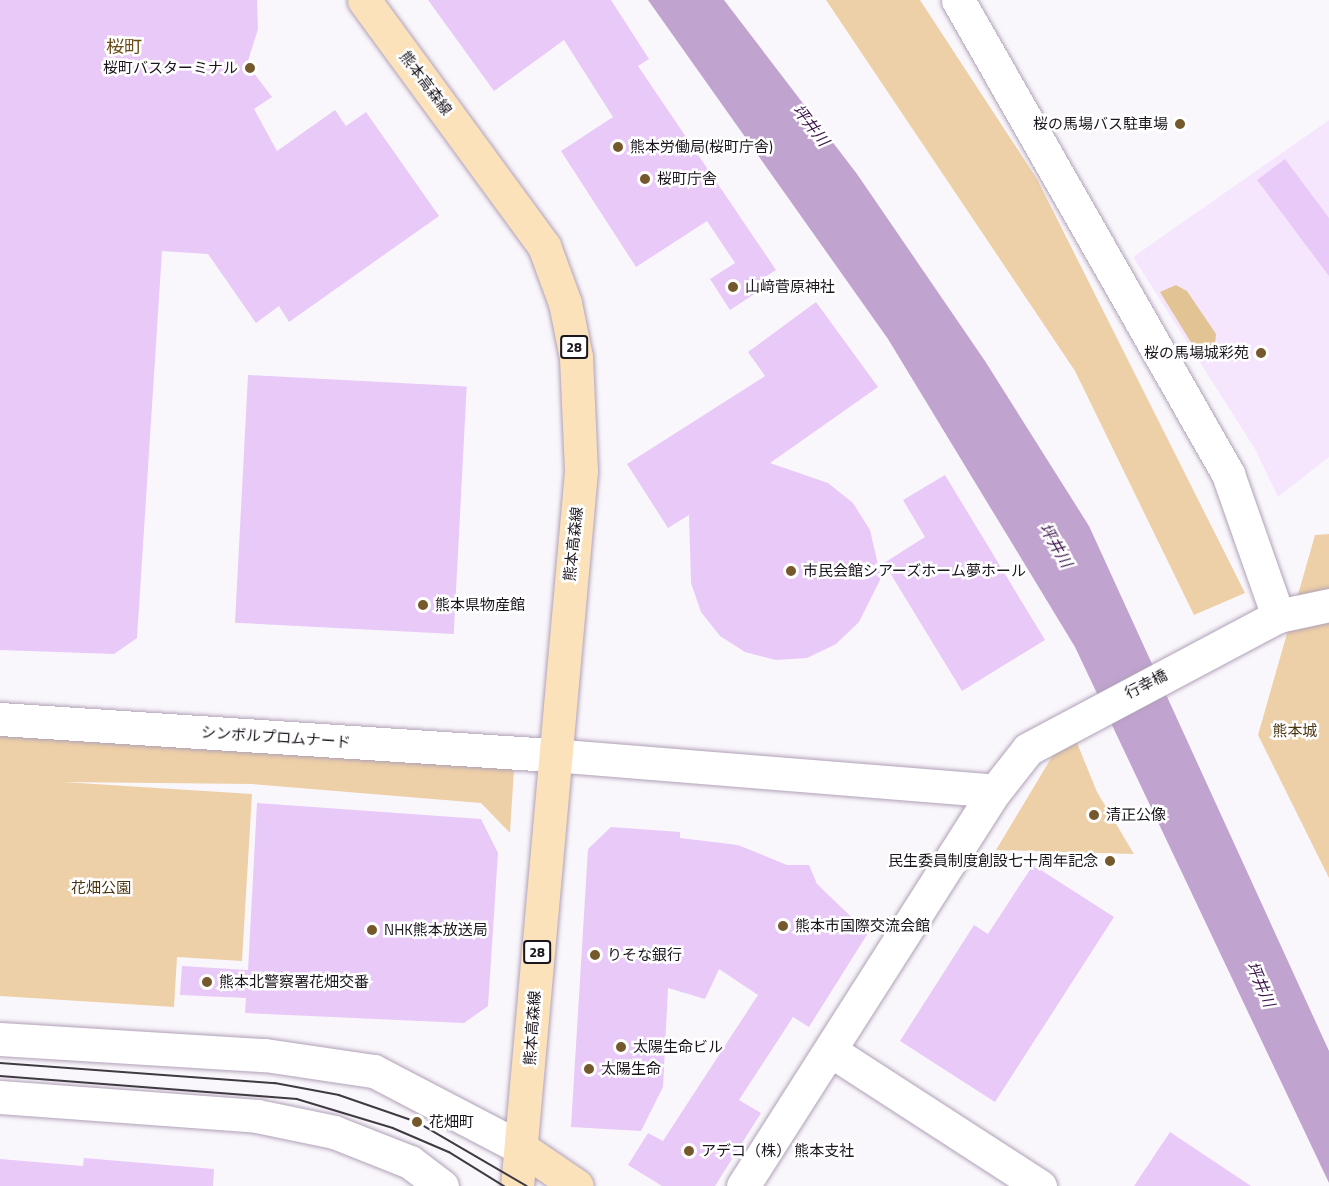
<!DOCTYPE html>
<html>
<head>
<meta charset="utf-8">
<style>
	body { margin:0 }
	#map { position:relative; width:1329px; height:1186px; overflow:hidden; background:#faf7fc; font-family:"Titillium Web","Noto Sans JP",sans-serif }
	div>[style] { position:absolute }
	.built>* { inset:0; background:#f6e6fd }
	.green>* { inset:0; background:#edd0a7 }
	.forest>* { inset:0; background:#e2c394 }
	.water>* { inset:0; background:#c1a3d0 }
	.building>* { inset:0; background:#e9c9f7; transform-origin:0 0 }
	.roads { filter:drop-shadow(0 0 2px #b0a1b7) drop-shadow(0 0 2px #b0a1b7) }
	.street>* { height:33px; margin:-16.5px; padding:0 16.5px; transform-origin:16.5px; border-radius:16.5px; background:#fff }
	.secondary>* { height:33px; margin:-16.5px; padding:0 16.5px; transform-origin:16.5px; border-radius:16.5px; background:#fff }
	.primary>* { height:33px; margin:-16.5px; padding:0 16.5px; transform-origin:16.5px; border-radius:16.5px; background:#fbe2bb }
	.tram>* { height:1.5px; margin:-0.75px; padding:0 0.75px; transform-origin:0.75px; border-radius:0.75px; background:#3f3a41 }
	.dots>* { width:16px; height:16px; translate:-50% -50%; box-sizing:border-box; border:3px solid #fff; border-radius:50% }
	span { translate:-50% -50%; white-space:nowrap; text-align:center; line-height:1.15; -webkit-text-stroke:5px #fff; paint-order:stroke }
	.shield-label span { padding:2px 4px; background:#fff; border:2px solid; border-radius:4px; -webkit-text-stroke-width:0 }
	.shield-label { font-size:14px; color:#1b161e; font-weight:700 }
	.poi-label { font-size:15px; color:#1b161e }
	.right { translate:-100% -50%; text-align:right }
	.left { translate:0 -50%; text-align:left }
	.street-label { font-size:15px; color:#1b161e }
	.park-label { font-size:15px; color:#4b3510 }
	.water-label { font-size:16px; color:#3d164c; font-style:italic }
	.quarter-label { font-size:18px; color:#6b4c17 }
</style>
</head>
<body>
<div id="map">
	<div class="built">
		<i style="clip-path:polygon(1329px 120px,1329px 457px,1278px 497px,1255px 449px,1133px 257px)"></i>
	</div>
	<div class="green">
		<i style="clip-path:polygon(826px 0,920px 0,1037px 179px,1245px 593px,1194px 615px,1075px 371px)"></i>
		<i style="clip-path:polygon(1329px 534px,1329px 878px,1258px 735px,1315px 535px)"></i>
		<i style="clip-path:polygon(0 719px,515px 753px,510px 833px,481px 803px,252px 784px,63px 782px,252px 794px,242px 961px,177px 957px,174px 1007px,0 996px)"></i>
		<i style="clip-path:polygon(1075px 738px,1097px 792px,1134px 854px,996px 850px,1053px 755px)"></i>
	</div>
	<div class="forest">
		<i style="clip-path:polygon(1176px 285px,1187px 291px,1216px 334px,1215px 346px,1200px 357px,1160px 292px)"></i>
	</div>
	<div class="water">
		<i style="clip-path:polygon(648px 0,724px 0,857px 174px,985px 361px,1089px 526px,1329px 1051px,1329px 1183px,1075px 647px,888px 339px)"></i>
	</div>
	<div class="building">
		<i style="clip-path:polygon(0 0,257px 0,258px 29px,247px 64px,272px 97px,254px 109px,277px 151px,335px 110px,346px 126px,366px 112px,439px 216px,289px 322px,279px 306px,256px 323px,208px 254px,162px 251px,137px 638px,114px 654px,0 650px)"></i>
		<i style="clip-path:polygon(428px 0,611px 0,649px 59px,638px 66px,776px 270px,751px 286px,756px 293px,730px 310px,710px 279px,735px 263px,707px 221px,636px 267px,561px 151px,613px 117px,564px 40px,494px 91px)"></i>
		<i style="clip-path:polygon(1285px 159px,1329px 218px,1329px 276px,1257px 180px)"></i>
		<i style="clip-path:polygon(816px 302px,878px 387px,770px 463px,828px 483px,853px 503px,870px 530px,881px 578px,859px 622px,836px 644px,807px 658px,776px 660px,745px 652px,720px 636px,701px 612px,691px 583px,689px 515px,668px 528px,627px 464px,765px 376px,748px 352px)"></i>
		<i style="left:248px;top:375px;width:219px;height:248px;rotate:3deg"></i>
		<i style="clip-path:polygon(945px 475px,1045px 640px,962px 691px,884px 563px,925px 537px,903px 500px)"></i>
		<i style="clip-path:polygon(257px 803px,481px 819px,498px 853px,488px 1006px,464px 1023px,245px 1013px,246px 998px,180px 995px,182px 966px,248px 970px)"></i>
		<i style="clip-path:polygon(611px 827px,680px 832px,680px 838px,738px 845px,787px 865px,809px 865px,817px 884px,868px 933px,809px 1027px,793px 1017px,739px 1100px,761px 1113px,715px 1186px,662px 1186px,628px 1165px,648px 1133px,663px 1141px,758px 995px,719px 969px,705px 999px,668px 988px,663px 1087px,641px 1131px,571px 1127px,588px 849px)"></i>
		<i style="clip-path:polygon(1033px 865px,1114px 917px,995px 1102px,900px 1041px,974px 925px,988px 934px)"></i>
		<i style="clip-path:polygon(1170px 1132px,1251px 1186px,1134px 1186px)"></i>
		<i style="clip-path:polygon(84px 1158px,214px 1169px,213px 1186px,0 1186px,0 1159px,83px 1166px)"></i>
	</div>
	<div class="roads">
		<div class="street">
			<i style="left:958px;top:0;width:546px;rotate:60.33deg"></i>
			<i style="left:1228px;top:474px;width:151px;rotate:70.6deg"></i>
			<i style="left:0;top:719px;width:552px;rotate:3.74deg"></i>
			<i style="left:831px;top:1051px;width:249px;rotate:32.9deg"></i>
			<i style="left:743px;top:1186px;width:469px;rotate:-57.5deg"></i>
			<i style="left:995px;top:791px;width:53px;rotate:-51.8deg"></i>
			<i style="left:1028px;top:749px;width:283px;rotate:-28deg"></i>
			<i style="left:1278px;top:616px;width:52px;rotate:-12.2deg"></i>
		</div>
		<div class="secondary">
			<i style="left:551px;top:755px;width:445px;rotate:4.6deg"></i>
			<i style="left:0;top:1039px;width:265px;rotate:3.5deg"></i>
			<i style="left:265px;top:1055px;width:110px;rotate:8.4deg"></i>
			<i style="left:374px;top:1071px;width:168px;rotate:27.6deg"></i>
			<i style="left:0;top:1097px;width:258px;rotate:4.2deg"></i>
			<i style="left:257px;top:1116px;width:79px;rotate:11.7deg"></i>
			<i style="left:334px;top:1132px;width:82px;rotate:21.5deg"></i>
			<i style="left:410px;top:1162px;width:40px;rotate:37deg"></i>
		</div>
		<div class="primary">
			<i style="left:364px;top:0;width:305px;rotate:53.8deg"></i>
			<i style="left:544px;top:246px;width:61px;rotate:69.8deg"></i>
			<i style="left:565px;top:303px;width:55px;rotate:78.5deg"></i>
			<i style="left:576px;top:357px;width:114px;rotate:87.5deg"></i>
			<i style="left:581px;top:471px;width:718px;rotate:95.11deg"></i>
			<i style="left:523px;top:1149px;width:65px;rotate:34.4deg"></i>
		</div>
	</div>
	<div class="tram">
		<i style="left:0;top:1063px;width:276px;rotate:4.2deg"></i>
		<i style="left:275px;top:1083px;width:65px;rotate:10.6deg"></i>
		<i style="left:339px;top:1095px;width:83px;rotate:19.1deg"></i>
		<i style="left:417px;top:1122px;width:127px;rotate:30.2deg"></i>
		<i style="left:0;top:1076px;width:298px;rotate:4.4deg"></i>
		<i style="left:297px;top:1099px;width:100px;rotate:16.8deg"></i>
		<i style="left:393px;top:1128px;width:61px;rotate:23.2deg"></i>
		<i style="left:449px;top:1152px;width:65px;rotate:31.7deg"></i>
	</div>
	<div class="dots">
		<i style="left:250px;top:68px;background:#75582b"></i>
		<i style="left:1180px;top:124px;background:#75582b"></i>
		<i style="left:618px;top:147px;background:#75582b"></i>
		<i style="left:645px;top:179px;background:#75582b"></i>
		<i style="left:733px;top:287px;background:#75582b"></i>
		<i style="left:1261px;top:353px;background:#75582b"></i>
		<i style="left:791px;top:571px;background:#75582b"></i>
		<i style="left:423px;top:605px;background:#75582b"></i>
		<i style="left:1094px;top:815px;background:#75582b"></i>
		<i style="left:1110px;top:861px;background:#75582b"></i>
		<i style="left:783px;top:926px;background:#75582b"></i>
		<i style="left:372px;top:930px;background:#75582b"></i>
		<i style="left:595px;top:955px;background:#75582b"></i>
		<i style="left:207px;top:982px;background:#75582b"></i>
		<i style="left:621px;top:1047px;background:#75582b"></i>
		<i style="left:589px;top:1069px;background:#75582b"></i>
		<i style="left:417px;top:1122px;background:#75582b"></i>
		<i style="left:689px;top:1151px;background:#75582b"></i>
	</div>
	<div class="shield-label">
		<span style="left:574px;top:347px">28</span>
		<span style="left:537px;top:952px">28</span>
	</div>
	<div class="poi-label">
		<span class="right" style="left:238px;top:68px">桜町バスターミナル</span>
		<span class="right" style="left:1168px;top:124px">桜の馬場バス駐車場</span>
		<span class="left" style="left:630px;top:147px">熊本労働局(桜町庁舎)</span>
		<span class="left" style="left:657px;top:179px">桜町庁舎</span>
		<span class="left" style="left:745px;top:287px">山﨑菅原神社</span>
		<span class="right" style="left:1249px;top:353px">桜の馬場城彩苑</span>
		<span class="left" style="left:803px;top:571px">市民会館シアーズホーム夢ホール</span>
		<span class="left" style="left:435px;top:605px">熊本県物産館</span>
		<span class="left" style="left:1106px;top:815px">清正公像</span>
		<span class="right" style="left:1098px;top:861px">民生委員制度創設七十周年記念</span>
		<span class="left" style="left:795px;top:926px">熊本市国際交流会館</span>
		<span class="left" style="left:384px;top:930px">NHK熊本放送局</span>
		<span class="left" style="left:607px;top:955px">りそな銀行</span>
		<span class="left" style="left:219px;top:982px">熊本北警察署花畑交番</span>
		<span class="left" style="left:633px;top:1047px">太陽生命ビル</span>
		<span class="left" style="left:601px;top:1069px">太陽生命</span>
		<span class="left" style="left:429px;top:1122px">花畑町</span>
		<span class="left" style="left:701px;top:1151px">アデコ（株） 熊本支社</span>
	</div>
	<div class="street-label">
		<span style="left:426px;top:83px;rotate:53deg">熊本高森線</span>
		<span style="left:573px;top:544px;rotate:-84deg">熊本高森線</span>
		<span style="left:1146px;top:684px;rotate:-27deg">行幸橋</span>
		<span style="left:276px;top:737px;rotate:4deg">シンボルプロムナード</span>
		<span style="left:532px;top:1028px;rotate:-86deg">熊本高森線</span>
	</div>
	<div class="park-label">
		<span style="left:1295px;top:731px">熊本城</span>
		<span style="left:101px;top:888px">花畑公園</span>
	</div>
	<div class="water-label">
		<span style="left:811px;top:125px;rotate:52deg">坪井川</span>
		<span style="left:1056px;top:545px;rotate:60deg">坪井川</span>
		<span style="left:1261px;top:984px;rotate:67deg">坪井川</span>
	</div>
	<div class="quarter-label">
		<span style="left:124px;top:47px">桜町</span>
	</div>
</div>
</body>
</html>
